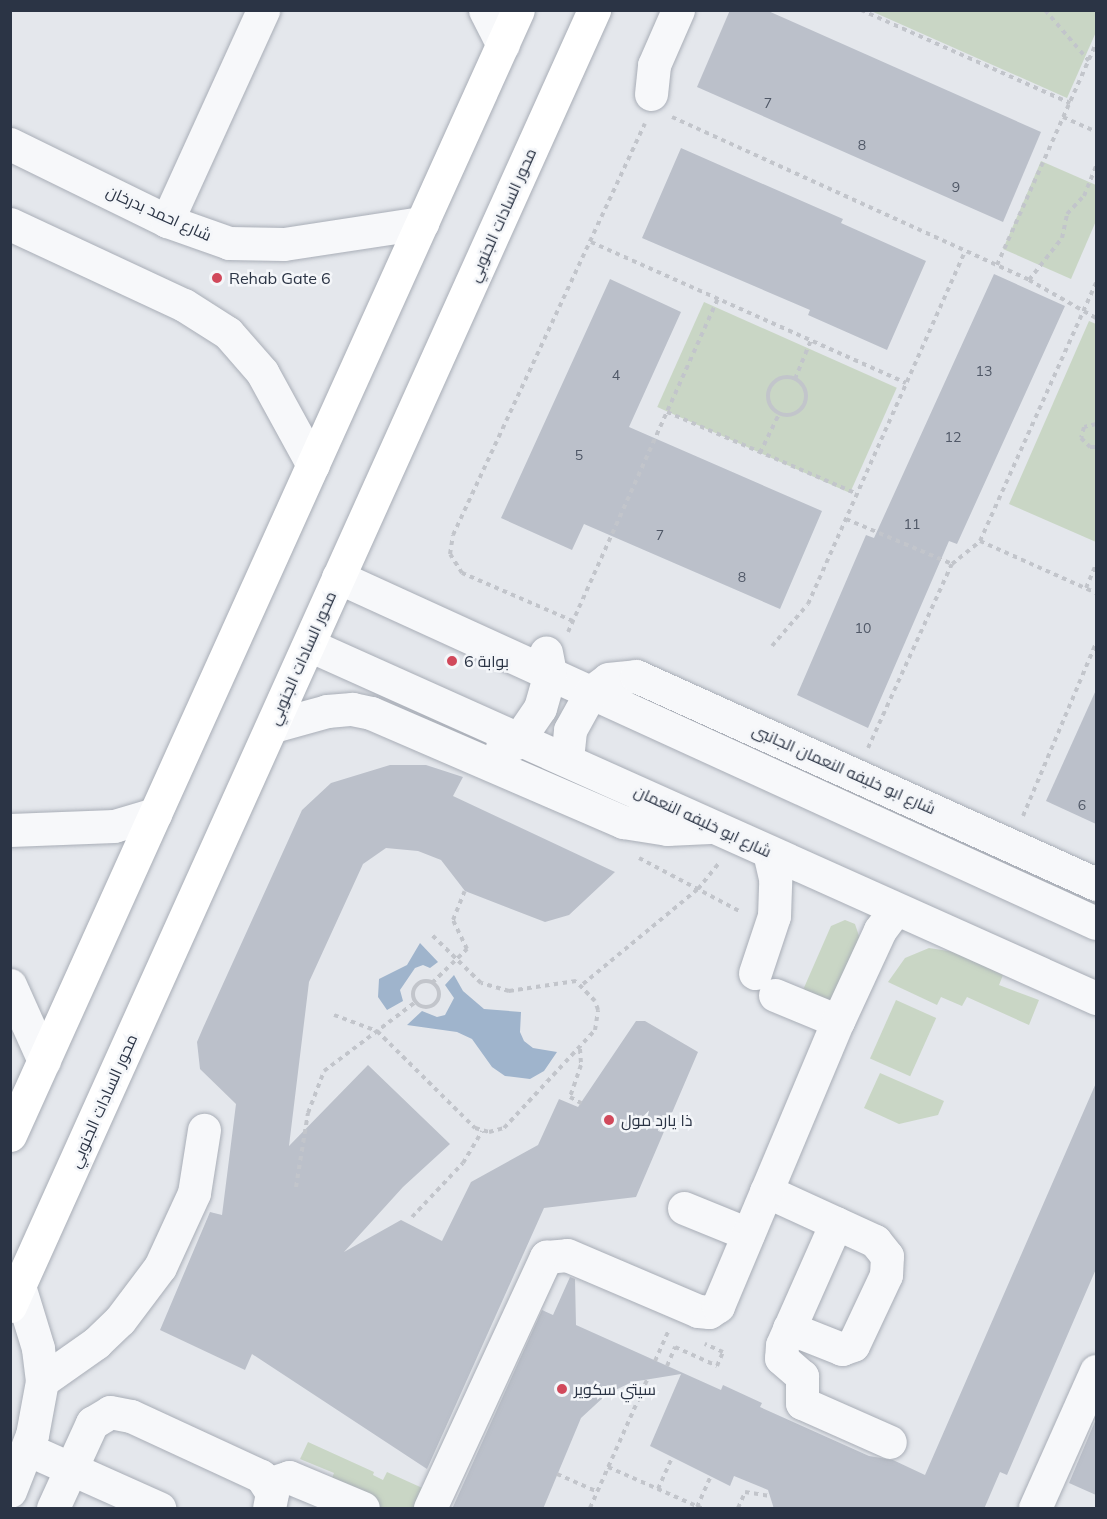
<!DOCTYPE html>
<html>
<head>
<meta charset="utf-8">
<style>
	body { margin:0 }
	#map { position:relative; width:1107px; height:1519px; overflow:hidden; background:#e4e7ec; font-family:Mulish,Cairo,sans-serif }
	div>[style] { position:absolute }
	.green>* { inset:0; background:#c9d6c5; transform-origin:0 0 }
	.water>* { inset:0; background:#9fb4cc }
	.building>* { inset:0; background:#bbc0ca }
	.path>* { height:4px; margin-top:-2px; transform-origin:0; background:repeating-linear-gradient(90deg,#c2c5cb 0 4.5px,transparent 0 9px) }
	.path>.ring { margin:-2px; padding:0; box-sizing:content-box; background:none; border:4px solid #c2c5cb; border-radius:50% }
	.roads { filter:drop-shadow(0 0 2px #a9aeb7) drop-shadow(0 0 2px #a9aeb7) }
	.minor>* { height:33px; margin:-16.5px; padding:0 16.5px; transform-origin:16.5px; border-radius:16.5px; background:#f7f8fa }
	.major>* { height:33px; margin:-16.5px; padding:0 16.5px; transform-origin:16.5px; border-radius:16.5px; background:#fff }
	.dots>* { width:16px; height:16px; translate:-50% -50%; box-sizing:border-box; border:3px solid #f4f6f9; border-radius:50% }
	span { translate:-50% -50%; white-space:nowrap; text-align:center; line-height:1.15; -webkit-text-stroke:5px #f4f6f9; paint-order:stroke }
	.number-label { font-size:14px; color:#4f5766 }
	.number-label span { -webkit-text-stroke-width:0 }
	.street-label { font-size:16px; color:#2b3445 }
	.poi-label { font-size:16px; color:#2b3445 }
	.left { translate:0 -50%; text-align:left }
	.frame { position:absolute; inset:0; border:12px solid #2b3445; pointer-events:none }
</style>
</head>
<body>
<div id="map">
	<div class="green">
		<i style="clip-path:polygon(871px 11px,1096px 11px,1096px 32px,1067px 98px)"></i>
		<i style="clip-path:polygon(1041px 161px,1096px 185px,1096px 221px,1071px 279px,1003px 249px)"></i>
		<i style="left:704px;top:302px;width:211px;height:115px;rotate:24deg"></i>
		<i style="clip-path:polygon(1089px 321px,1096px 324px,1096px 542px,1009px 504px)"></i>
		<i style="clip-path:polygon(845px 920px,855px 924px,860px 939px,831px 1001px,803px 990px,831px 926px)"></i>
		<i style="clip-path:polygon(929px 948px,955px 952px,1003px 975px,999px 985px,1039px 1000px,1029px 1025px,967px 997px,962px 1006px,941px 997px,937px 1005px,888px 982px,905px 958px)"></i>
		<i style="left:896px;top:1000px;width:44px;height:64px;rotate:24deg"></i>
		<i style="clip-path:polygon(880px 1073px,944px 1101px,938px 1115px,899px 1124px,864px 1108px)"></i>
		<i style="clip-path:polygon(308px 1442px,374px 1472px,373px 1475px,383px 1480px,387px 1472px,429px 1491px,416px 1508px,381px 1508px,329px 1485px,334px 1473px,300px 1459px)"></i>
	</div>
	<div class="water">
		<i style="clip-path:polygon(420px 943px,438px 962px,430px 968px,423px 965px,415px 968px,400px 990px,403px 1001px,387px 1010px,378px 997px,379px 979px,407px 965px)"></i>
		<i style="clip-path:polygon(454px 975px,463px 991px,484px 1009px,521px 1012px,520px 1032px,524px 1041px,533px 1048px,557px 1052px,544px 1071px,530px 1079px,505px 1076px,492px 1067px,472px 1039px,457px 1032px,407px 1025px,422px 1011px,437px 1017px,445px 1015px,454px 998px,445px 985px)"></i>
	</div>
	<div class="building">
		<i style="clip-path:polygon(730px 10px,766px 10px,1041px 132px,1003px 222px,697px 87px)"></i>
		<i style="clip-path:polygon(681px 148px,843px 219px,841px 223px,926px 261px,887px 350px,808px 315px,810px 310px,642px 238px)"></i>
		<i style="clip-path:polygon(994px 274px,1065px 306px,957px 544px,949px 541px,868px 728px,797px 695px,866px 535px,874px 538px)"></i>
		<i style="clip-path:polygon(610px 279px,681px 312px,629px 427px,822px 511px,780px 609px,584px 524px,572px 550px,501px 518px)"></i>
		<i style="clip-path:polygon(1096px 690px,1096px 824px,1046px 801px)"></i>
		<i style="clip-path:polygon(390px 765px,426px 765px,463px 777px,453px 796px,615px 872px,569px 915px,545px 922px,465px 891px,441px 860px,418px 851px,386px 848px,363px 864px,309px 982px,289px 1146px,368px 1065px,450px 1144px,403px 1187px,344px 1252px,401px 1220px,442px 1241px,471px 1182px,538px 1145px,559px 1099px,578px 1107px,636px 1021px,645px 1021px,698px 1052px,636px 1197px,544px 1208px,427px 1469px,252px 1354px,245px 1370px,160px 1330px,210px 1212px,222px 1215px,236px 1104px,200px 1069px,197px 1042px,203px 1028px,302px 810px,331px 783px)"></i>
		<i style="clip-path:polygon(1096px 1083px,1096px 1269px,1007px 1475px,1000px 1472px,984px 1509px,774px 1509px,768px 1490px,734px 1476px,730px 1486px,650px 1446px,681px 1374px,632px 1382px,607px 1394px,581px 1418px,543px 1509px,452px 1509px,542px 1310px,553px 1315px,570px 1277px,575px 1279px,576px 1325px,721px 1390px,723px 1385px,762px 1403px,760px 1407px,869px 1456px,893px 1460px,925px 1475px)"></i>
		<i style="clip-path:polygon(1096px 1419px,1096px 1495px,1069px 1483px)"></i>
	</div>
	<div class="path">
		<i style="left:861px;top:10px;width:229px;rotate:24deg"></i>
		<i style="left:1045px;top:10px;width:67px;rotate:49.2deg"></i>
		<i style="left:672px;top:117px;width:392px;rotate:24.5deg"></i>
		<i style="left:1029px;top:280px;width:77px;rotate:29.6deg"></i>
		<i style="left:1063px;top:117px;width:36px;rotate:24deg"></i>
		<i style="left:591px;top:242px;width:345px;rotate:24.1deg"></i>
		<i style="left:997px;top:265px;width:242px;rotate:-65.9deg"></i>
		<i style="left:1029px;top:280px;width:53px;rotate:-51.8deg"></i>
		<i style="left:1062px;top:238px;width:25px;rotate:-78deg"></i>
		<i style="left:1067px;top:214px;width:25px;rotate:-47deg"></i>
		<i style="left:1084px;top:196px;width:32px;rotate:-68deg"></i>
		<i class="ring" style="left:768px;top:377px;width:34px;height:34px"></i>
		<i style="left:795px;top:379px;width:42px;rotate:-67.7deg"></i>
		<i style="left:667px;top:412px;width:207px;rotate:23.3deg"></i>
		<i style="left:1096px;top:424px;width:12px;rotate:166deg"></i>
		<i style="left:1084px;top:427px;width:11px;rotate:105deg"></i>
		<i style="left:1081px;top:438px;width:13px;rotate:45deg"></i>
		<i style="left:1090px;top:447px;width:6px"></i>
		<i style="left:760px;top:453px;width:43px;rotate:-64deg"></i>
		<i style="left:846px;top:519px;width:115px;rotate:23deg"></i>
		<i style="left:980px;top:541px;width:127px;rotate:24.1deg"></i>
		<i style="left:1086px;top:588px;width:25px;rotate:-67deg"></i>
		<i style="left:573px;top:621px;width:121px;rotate:-156.6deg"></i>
		<i style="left:462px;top:573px;width:22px;rotate:-122deg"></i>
		<i style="left:450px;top:554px;width:19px;rotate:-81deg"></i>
		<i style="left:453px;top:535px;width:454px;rotate:-65deg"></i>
		<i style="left:568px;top:632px;width:365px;rotate:-65.8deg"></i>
		<i style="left:772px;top:646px;width:55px;rotate:-49.4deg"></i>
		<i style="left:808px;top:604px;width:386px;rotate:-66deg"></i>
		<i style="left:868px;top:748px;width:202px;rotate:-65.5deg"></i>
		<i style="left:952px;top:564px;width:36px;rotate:-39deg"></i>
		<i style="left:980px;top:541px;width:283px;rotate:-65.8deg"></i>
		<i style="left:1023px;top:816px;width:188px;rotate:-67.1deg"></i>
		<i style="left:639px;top:858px;width:115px;rotate:27.9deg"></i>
		<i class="ring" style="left:413px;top:981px;width:22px;height:22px"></i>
		<i style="left:432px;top:983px;width:49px;rotate:-44.2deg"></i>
		<i style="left:467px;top:949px;width:32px;rotate:-116deg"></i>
		<i style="left:453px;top:920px;width:31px;rotate:-68deg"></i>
		<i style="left:583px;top:984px;width:149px;rotate:-39.6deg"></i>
		<i style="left:698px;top:889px;width:35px;rotate:-51deg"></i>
		<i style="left:334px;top:1015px;width:46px;rotate:20.4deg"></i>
		<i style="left:377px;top:1031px;width:138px;rotate:44.7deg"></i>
		<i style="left:475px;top:1128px;width:15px;rotate:16deg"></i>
		<i style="left:489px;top:1132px;width:16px;rotate:-15deg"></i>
		<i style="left:504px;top:1128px;width:134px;rotate:-47.1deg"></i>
		<i style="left:595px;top:1030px;width:20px;rotate:-81deg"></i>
		<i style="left:598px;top:1010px;width:9px;rotate:-108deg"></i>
		<i style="left:595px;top:1001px;width:28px;rotate:-134deg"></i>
		<i style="left:576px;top:981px;width:68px;rotate:171.5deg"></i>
		<i style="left:509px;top:991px;width:29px;rotate:-164deg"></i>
		<i style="left:481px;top:983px;width:69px;rotate:-135.6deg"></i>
		<i style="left:580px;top:1049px;width:16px;rotate:86deg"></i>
		<i style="left:581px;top:1065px;width:34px;rotate:109deg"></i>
		<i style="left:570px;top:1097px;width:13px;rotate:29deg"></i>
		<i style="left:296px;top:1187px;width:75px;rotate:-80.8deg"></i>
		<i style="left:308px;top:1113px;width:45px;rotate:-69.1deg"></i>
		<i style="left:324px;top:1071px;width:116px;rotate:-37deg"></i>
		<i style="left:412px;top:1217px;width:74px;rotate:-46.6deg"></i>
		<i style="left:463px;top:1163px;width:37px;rotate:-59deg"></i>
		<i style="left:655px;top:1361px;width:32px;rotate:-66deg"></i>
		<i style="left:667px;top:1366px;width:21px;rotate:-67deg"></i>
		<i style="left:675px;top:1347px;width:46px;rotate:24.3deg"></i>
		<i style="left:717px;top:1366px;width:15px;rotate:-67deg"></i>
		<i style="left:723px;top:1352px;width:20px;rotate:-156deg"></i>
		<i style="left:608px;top:1467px;width:102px;rotate:23.8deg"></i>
		<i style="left:557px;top:1474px;width:45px;rotate:23.7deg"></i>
		<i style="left:658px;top:1489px;width:35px;rotate:-66deg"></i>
		<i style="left:697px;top:1507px;width:32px;rotate:-66deg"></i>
		<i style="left:590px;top:1508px;width:140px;rotate:-66deg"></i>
		<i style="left:738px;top:1508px;width:17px;rotate:-66deg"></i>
		<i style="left:745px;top:1492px;width:25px;rotate:9deg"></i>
	</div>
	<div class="roads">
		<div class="minor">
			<i style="left:485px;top:10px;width:39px;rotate:63deg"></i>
			<i style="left:651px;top:94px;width:29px;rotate:-84deg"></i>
			<i style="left:654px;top:65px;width:60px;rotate:-66.4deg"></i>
			<i style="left:10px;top:144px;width:175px;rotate:26.1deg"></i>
			<i style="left:167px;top:221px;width:66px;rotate:19.5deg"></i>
			<i style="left:229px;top:243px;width:55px;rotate:1deg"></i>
			<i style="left:284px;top:244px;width:140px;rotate:-8.7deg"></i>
			<i style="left:167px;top:221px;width:232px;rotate:-65.5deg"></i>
			<i style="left:10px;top:224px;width:192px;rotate:25deg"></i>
			<i style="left:184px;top:305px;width:52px;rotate:32.5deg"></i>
			<i style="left:228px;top:333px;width:52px;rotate:48.9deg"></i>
			<i style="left:262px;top:372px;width:106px;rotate:61.3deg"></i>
			<i style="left:338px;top:577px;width:833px;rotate:24.54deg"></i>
			<i style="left:309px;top:645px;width:863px;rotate:24.16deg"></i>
			<i style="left:273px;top:726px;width:56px;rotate:-15.5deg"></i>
			<i style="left:327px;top:711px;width:25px;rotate:-5deg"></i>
			<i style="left:352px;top:709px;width:19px;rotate:12deg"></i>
			<i style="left:371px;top:713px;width:275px;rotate:23.4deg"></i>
			<i style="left:623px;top:822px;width:45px;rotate:9deg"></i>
			<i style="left:667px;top:829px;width:43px;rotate:-2.7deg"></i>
			<i style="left:502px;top:747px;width:15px;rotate:-16deg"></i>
			<i style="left:516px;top:743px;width:42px;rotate:-55.6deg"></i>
			<i style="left:540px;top:708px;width:36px;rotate:-74deg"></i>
			<i style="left:550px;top:673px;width:21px;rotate:-101deg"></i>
			<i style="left:567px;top:759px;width:29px;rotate:-84deg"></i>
			<i style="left:570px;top:730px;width:43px;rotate:-61.1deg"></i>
			<i style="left:591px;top:692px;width:21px;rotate:-37deg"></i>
			<i style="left:608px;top:679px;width:28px;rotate:-6deg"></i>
			<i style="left:636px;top:676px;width:505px;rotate:24.33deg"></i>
			<i style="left:10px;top:830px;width:104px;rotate:-2.2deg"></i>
			<i style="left:114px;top:826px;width:43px;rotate:-16.3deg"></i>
			<i style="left:755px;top:973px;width:60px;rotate:-71.6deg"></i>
			<i style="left:774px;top:916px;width:38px;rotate:-88deg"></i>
			<i style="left:775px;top:878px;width:26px;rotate:-103deg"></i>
			<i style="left:10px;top:985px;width:83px;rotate:65.9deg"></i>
			<i style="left:775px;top:995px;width:68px;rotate:22.4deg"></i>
			<i style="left:766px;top:1191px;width:120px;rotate:24.6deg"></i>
			<i style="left:875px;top:1241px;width:19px;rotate:51deg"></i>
			<i style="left:887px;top:1256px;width:19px;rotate:93deg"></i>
			<i style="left:886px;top:1275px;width:77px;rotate:115.2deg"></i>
			<i style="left:853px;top:1345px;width:12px;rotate:160deg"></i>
			<i style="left:842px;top:1349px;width:57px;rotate:-158.4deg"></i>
			<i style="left:684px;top:1208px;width:69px;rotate:22.1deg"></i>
			<i style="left:836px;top:1223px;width:133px;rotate:113.9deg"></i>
			<i style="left:782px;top:1345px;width:13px;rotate:94deg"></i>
			<i style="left:781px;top:1358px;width:28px;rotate:41deg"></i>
			<i style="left:802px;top:1376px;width:27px;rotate:90deg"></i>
			<i style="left:802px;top:1403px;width:96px;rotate:23.9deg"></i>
			<i style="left:42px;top:1381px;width:66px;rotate:-35.1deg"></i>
			<i style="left:96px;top:1343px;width:33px;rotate:-44deg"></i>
			<i style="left:120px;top:1320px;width:66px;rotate:-53deg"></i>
			<i style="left:160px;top:1267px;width:81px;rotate:-65.3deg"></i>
			<i style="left:194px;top:1193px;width:64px;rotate:-81deg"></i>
			<i style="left:27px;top:1449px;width:145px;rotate:24.1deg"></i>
			<i style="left:268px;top:1484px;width:22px;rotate:-18deg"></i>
			<i style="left:289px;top:1477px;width:80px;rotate:22.7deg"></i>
			<i style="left:10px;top:1491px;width:60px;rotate:-68.6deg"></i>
			<i style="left:32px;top:1435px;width:55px;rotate:-79.5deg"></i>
			<i style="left:42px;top:1381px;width:33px;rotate:-97deg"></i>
			<i style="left:38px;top:1348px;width:65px;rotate:-107deg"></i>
			<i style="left:53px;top:1508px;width:94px;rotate:-65.4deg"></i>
			<i style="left:92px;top:1423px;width:21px;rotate:-31deg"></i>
			<i style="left:110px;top:1412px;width:21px;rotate:11deg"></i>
			<i style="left:131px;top:1416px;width:143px;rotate:24.8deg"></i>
			<i style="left:261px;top:1476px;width:20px;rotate:57deg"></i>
			<i style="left:272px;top:1493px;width:15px;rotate:101deg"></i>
			<i style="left:430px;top:1508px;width:277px;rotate:-65.2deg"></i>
			<i style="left:546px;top:1257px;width:21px;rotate:-5deg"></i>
			<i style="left:567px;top:1255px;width:142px;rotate:23.1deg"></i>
			<i style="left:698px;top:1311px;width:11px;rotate:5deg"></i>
			<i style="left:709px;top:1312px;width:11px;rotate:-34deg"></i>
			<i style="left:718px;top:1306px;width:309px;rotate:-67.2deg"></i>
			<i style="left:838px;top:1021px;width:100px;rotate:-65.2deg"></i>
			<i style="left:880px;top:930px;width:26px;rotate:-53deg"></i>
			<i style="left:1035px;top:1508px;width:150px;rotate:-66deg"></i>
		</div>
		<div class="major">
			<i style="left:10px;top:1135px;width:1234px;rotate:-65.7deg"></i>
			<i style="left:10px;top:1306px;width:1422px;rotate:-65.74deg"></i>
		</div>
	</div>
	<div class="dots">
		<i style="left:217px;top:278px;background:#d1495b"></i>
		<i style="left:452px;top:661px;background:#d1495b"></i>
		<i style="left:609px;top:1120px;background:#d1495b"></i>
		<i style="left:562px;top:1389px;background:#d1495b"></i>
	</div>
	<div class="number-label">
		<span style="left:768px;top:103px">7</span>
		<span style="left:862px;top:145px">8</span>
		<span style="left:956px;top:187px">9</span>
		<span style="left:984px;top:371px">13</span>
		<span style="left:616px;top:375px">4</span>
		<span style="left:953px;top:437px">12</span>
		<span style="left:579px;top:455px">5</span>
		<span style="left:912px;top:524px">11</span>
		<span style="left:660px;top:535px">7</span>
		<span style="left:742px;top:577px">8</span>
		<span style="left:863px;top:628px">10</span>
		<span style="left:1082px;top:805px">6</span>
	</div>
	<div class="street-label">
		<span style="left:159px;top:213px;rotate:24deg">شارع احمد بدرخان</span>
		<span style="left:502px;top:215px;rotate:-66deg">محور السادات الجنوبي</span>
		<span style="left:302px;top:658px;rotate:-66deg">محور السادات الجنوبي</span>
		<span style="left:844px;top:769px;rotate:24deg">شارع ابو خليفه النعمان الجانبى</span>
		<span style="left:703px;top:821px;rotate:25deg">شارع ابو خليفه النعمان</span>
		<span style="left:103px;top:1101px;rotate:-66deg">محور السادات الجنوبي</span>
	</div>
	<div class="poi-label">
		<span class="left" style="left:229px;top:278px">Rehab Gate 6</span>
		<span class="left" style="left:464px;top:661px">بوابة 6</span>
		<span class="left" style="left:621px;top:1120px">ذا يارد مول</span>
		<span class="left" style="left:574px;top:1389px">سيتي سكوير</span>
	</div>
	<div class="frame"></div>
</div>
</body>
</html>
